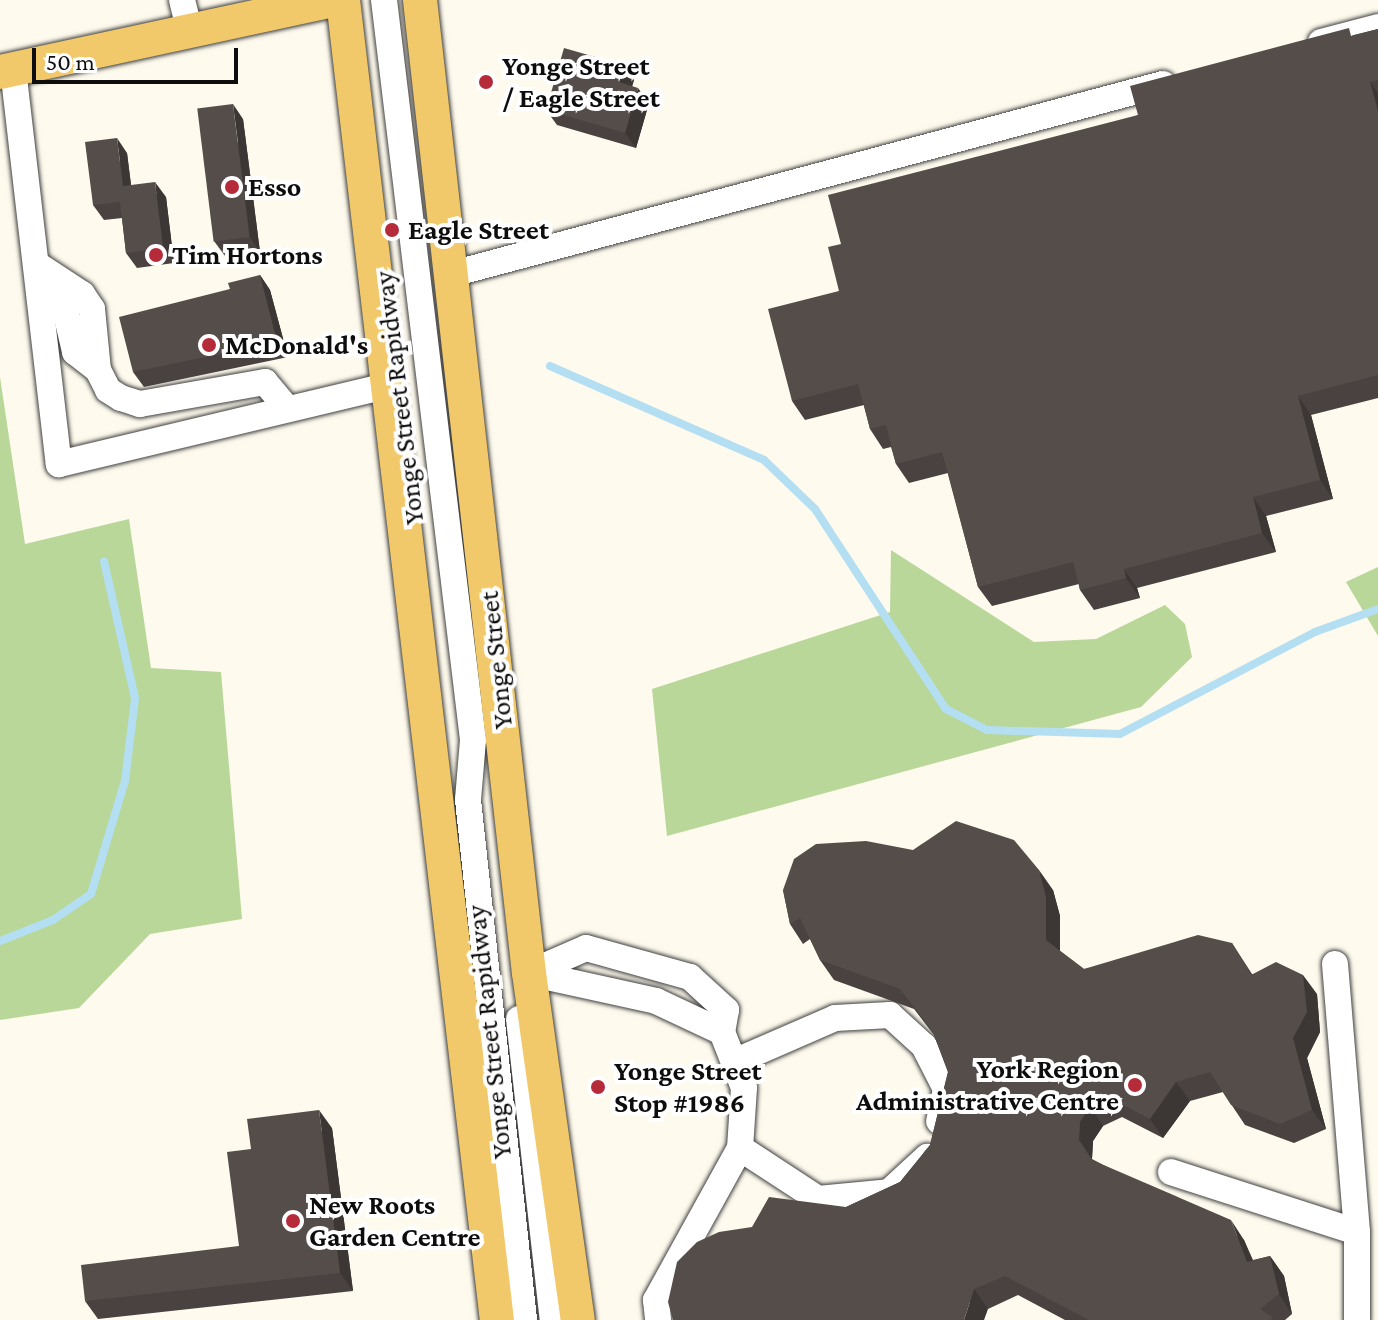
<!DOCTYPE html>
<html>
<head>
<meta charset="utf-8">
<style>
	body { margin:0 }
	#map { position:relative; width:1378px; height:1320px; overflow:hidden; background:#fefaed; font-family:"Crimson Pro",serif }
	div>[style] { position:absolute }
	.forest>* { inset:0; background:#b8d799 }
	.stream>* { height:8px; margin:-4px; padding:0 4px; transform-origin:4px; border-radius:4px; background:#b4dff3 }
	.roads { filter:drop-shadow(0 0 2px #404040) drop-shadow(0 0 2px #404040) }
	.minor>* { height:26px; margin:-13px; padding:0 13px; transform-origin:13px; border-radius:13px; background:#fff }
	.major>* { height:34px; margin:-17px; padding:0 17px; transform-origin:17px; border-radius:17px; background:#f2c96a }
	.wall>* { inset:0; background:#494240 }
	.shaded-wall>* { inset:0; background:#3c3634 }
	.building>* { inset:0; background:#554d4a; transform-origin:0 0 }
	.dots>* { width:22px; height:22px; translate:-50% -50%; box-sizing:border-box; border:4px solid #fff; border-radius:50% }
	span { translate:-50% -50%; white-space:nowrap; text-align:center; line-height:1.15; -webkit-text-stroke:8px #fff; paint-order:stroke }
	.poi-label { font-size:28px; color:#0d0d0d; font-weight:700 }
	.left { translate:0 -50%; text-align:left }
	.right { translate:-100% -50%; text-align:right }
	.street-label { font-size:28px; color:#0d0d0d }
	.scale { position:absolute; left:32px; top:48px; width:206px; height:36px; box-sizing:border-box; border:4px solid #0d0d0d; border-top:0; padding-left:10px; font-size:24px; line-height:28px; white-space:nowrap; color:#0d0d0d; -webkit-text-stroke:6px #fff; paint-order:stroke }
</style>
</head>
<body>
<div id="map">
	<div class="forest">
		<i style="clip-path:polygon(0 377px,25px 544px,129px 519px,151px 668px,221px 672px,242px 919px,150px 934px,79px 1008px,0 1020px)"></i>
		<i style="clip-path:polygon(891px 550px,1034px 642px,1096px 639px,1165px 605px,1185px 624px,1192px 657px,1141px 707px,667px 836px,652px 689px,890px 612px)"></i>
		<i style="clip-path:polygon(1378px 567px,1378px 636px,1346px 582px)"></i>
	</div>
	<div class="stream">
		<i style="left:550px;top:366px;width:234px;rotate:23.7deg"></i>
		<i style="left:764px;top:460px;width:71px;rotate:43.9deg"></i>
		<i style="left:815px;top:509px;width:239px;rotate:56.8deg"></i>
		<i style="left:946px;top:709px;width:46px;rotate:27.1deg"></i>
		<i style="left:987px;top:730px;width:133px;rotate:1.7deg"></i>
		<i style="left:1120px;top:734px;width:220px;rotate:-27.6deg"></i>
		<i style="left:1315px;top:632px;width:67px;rotate:-20.1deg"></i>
		<i style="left:0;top:941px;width:57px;rotate:-21.6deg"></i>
		<i style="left:53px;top:920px;width:46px;rotate:-34.4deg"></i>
		<i style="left:91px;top:894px;width:118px;rotate:-73.3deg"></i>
		<i style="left:125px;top:781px;width:84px;rotate:-83.1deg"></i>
		<i style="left:135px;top:698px;width:140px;rotate:-102.8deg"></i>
	</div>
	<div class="roads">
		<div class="minor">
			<i style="left:182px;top:0;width:29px;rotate:76deg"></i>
			<i style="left:384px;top:0;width:745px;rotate:83.14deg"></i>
			<i style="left:473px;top:740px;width:60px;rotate:94.8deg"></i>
			<i style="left:468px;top:800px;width:523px;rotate:83.85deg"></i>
			<i style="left:1321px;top:42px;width:59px;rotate:-14.7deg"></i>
			<i style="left:13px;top:69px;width:398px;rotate:83.4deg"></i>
			<i style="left:59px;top:464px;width:340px;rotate:-13.4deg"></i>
			<i style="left:36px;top:264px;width:55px;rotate:33.1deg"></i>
			<i style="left:82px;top:294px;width:18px;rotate:56deg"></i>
			<i style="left:92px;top:309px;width:61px;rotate:84.4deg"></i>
			<i style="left:98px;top:370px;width:22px;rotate:63deg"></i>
			<i style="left:108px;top:390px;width:15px;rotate:32deg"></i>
			<i style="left:121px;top:398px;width:20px;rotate:18deg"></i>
			<i style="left:140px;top:404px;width:127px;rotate:-10deg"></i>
			<i style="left:265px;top:382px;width:35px;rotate:50deg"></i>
			<i style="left:452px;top:274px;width:736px;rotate:-14.96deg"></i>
			<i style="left:59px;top:283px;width:71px;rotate:76.9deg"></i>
			<i style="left:75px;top:352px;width:29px;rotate:38deg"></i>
			<i style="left:1335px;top:964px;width:269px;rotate:85.3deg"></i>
			<i style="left:1357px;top:1232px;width:88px;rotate:90deg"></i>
			<i style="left:529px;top:973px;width:62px;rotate:-23.7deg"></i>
			<i style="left:586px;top:948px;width:108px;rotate:15.6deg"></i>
			<i style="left:690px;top:977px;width:49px;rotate:42.5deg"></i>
			<i style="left:726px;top:1010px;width:22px;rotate:100deg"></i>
			<i style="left:722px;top:1032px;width:60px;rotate:68.6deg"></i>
			<i style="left:744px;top:1088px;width:60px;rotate:93.8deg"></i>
			<i style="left:740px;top:1148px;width:174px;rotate:118.9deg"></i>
			<i style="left:656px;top:1300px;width:20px;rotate:84deg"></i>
			<i style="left:529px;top:973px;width:130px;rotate:12.4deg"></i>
			<i style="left:656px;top:1001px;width:73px;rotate:25.2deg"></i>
			<i style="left:519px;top:1019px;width:303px;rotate:83.6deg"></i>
			<i style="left:734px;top:1062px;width:110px;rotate:-23.5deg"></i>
			<i style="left:835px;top:1018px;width:55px;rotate:-3.1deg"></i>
			<i style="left:890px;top:1015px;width:46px;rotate:42.4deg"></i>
			<i style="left:924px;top:1046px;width:48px;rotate:62.9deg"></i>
			<i style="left:946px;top:1089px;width:33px;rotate:102deg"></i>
			<i style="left:740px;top:1148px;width:93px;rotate:33.2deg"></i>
			<i style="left:818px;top:1199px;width:71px;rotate:-5.6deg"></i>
			<i style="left:889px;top:1192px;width:52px;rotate:-42.6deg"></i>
			<i style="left:1171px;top:1172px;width:195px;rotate:17.9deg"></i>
		</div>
		<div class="major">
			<i style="left:343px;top:0;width:1329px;rotate:83.35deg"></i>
			<i style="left:420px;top:0;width:979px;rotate:83.61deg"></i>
			<i style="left:529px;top:973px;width:350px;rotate:82deg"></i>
			<i style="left:0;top:72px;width:340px;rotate:-12.2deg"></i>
		</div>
	</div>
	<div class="wall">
		<i style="clip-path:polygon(1378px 29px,1378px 398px,1311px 415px,1333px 499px,1266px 516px,1276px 552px,1137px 588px,1140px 598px,1094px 610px,1080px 590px,1079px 584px,992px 606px,978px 587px,948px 473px,909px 483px,896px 464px,891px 447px,883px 449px,870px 429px,864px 405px,805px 420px,792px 401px,839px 291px,841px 244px,1138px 115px,1354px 35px)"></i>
		<i style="clip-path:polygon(634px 80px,632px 86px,649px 103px,636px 148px,557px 125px,546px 110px)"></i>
		<i style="clip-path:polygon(243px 119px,260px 252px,225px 256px,214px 241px)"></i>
		<i style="clip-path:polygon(127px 153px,131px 185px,166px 197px,174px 263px,137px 268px,126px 253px,122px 218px,104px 220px,93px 205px)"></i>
		<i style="clip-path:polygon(260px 275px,270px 290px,288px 357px,144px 387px,133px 372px,230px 289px)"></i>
		<i style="clip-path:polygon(783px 890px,1053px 890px,1060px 916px,1060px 951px,1084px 969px,1232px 943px,1252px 974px,1317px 994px,1320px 1032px,1307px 1058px,1326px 1129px,1294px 1143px,1245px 1125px,1223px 1092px,1190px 1101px,1163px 1138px,1122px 1117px,1103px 1126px,1093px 1141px,1092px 1159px,1244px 1240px,1253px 1260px,1270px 1256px,1284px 1276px,1292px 1314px,1285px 1320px,1065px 1320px,1018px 1295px,988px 1309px,752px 1227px,846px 1207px,900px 1182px,930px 1145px,948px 1072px,934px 1035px,914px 1009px,834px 980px,820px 960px,810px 939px,803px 944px,790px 924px)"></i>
		<i style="clip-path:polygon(332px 1128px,353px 1291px,98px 1319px,85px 1301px,239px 1246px,251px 1149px)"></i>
	</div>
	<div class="shaded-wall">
		<i style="clip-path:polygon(623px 65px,634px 80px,629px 97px,619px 82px)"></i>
		<i style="clip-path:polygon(1370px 82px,1378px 93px,1378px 111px)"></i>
		<i style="clip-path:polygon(638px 88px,649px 103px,636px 148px,625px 133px)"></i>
		<i style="clip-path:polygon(233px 104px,243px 119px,260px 252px,250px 237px)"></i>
		<i style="clip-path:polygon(117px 138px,127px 153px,133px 201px,123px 186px)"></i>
		<i style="clip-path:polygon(155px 182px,166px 197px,174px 263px,163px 248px)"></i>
		<i style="clip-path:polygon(260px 275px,270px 290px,288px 357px,277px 342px)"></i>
		<i style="clip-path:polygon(1298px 396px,1311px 415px,1333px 499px,1320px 480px)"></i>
		<i style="clip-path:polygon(1253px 497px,1266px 516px,1276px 552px,1262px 533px)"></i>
		<i style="clip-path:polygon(1124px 569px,1137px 588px,1140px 598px,1126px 578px)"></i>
		<i style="clip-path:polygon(1039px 870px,1053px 890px,1060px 916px,1060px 960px,1046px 940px)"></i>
		<i style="clip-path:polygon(1303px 975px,1317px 994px,1320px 1032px,1307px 1058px,1326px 1129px,1312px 1110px,1293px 1038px)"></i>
		<i style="clip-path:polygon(1176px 1082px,1190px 1101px,1163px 1138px,1150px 1119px)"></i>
		<i style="clip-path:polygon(1090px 1106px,1103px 1126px,1093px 1141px,1092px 1159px,1079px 1140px,1080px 1122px)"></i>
		<i style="clip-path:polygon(319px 1110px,332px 1128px,353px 1291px,340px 1273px)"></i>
		<i style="clip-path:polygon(1231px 1220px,1244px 1240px,1261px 1281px,1247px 1262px)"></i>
		<i style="clip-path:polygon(1270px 1256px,1284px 1276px,1292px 1314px,1279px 1294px)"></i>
		<i style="clip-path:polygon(974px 1289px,988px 1309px,984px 1320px,964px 1320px)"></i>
	</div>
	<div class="building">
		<i style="clip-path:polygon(1349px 28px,1351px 36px,1378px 29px,1378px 80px,1370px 82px,1378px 111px,1378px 375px,1298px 396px,1320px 480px,1253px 497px,1262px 533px,1124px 569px,1126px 578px,1080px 590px,1073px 562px,978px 587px,942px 452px,896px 464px,886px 425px,870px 429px,858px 384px,792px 401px,768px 309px,839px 291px,828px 247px,841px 244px,828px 195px,1138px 115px,1130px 86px)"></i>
		<i style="clip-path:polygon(564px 48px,623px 65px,619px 82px,638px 88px,625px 133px,546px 110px)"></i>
		<i style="left:233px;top:104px;width:134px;height:36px;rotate:83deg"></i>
		<i style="clip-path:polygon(117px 138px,123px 186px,155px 182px,163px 248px,126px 253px,120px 202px,93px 205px,85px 142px)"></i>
		<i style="clip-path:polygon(260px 275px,277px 342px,133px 372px,119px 317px,230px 289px,228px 283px)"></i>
		<i style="clip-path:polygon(956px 821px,1014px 840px,1039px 870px,1046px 897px,1046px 940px,1084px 969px,1198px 935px,1232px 943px,1251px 975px,1276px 962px,1303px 975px,1307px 1012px,1293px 1038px,1312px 1110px,1280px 1124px,1231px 1105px,1210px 1072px,1176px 1082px,1150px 1119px,1108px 1097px,1090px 1106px,1080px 1122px,1079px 1140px,1092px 1160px,1231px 1220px,1247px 1262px,1270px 1256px,1279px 1294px,1260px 1309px,1272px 1317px,1271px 1320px,1089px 1320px,1005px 1276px,974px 1289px,964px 1320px,673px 1320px,668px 1302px,677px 1262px,697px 1242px,719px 1232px,752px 1227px,769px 1197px,846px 1207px,900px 1182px,930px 1145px,948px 1072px,933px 1032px,900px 989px,820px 960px,800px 918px,790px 924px,783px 890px,794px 859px,816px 844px,866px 841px,913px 850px)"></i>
		<i style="clip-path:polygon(319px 1110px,340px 1273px,85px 1301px,81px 1265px,239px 1246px,227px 1152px,251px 1149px,247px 1119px)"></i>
	</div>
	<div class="dots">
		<i style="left:486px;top:82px;background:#b62b3a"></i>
		<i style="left:232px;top:187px;background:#b62b3a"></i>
		<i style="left:392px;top:230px;background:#b62b3a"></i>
		<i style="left:156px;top:255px;background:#b62b3a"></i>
		<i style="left:209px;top:345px;background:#b62b3a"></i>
		<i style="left:1135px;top:1085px;background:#b62b3a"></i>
		<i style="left:598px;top:1087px;background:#b62b3a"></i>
		<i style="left:293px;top:1221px;background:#b62b3a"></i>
	</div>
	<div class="poi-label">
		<span class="left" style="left:502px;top:82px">Yonge Street<br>/ Eagle Street</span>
		<span class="left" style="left:248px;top:187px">Esso</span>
		<span class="left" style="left:408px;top:230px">Eagle Street</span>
		<span class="left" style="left:172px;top:255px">Tim Hortons</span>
		<span class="left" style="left:225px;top:345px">McDonald's</span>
		<span class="right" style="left:1119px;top:1085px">York Region<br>Administrative Centre</span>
		<span class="left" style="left:614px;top:1087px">Yonge Street<br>Stop #1986</span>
		<span class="left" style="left:309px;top:1221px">New Roots<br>Garden Centre</span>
	</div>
	<div class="street-label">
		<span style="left:399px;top:398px;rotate:-97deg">Yonge Street Rapidway</span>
		<span style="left:496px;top:660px;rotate:-96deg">Yonge Street</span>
		<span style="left:489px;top:1032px;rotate:-96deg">Yonge Street Rapidway</span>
	</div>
	<div class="scale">50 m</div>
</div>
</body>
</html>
